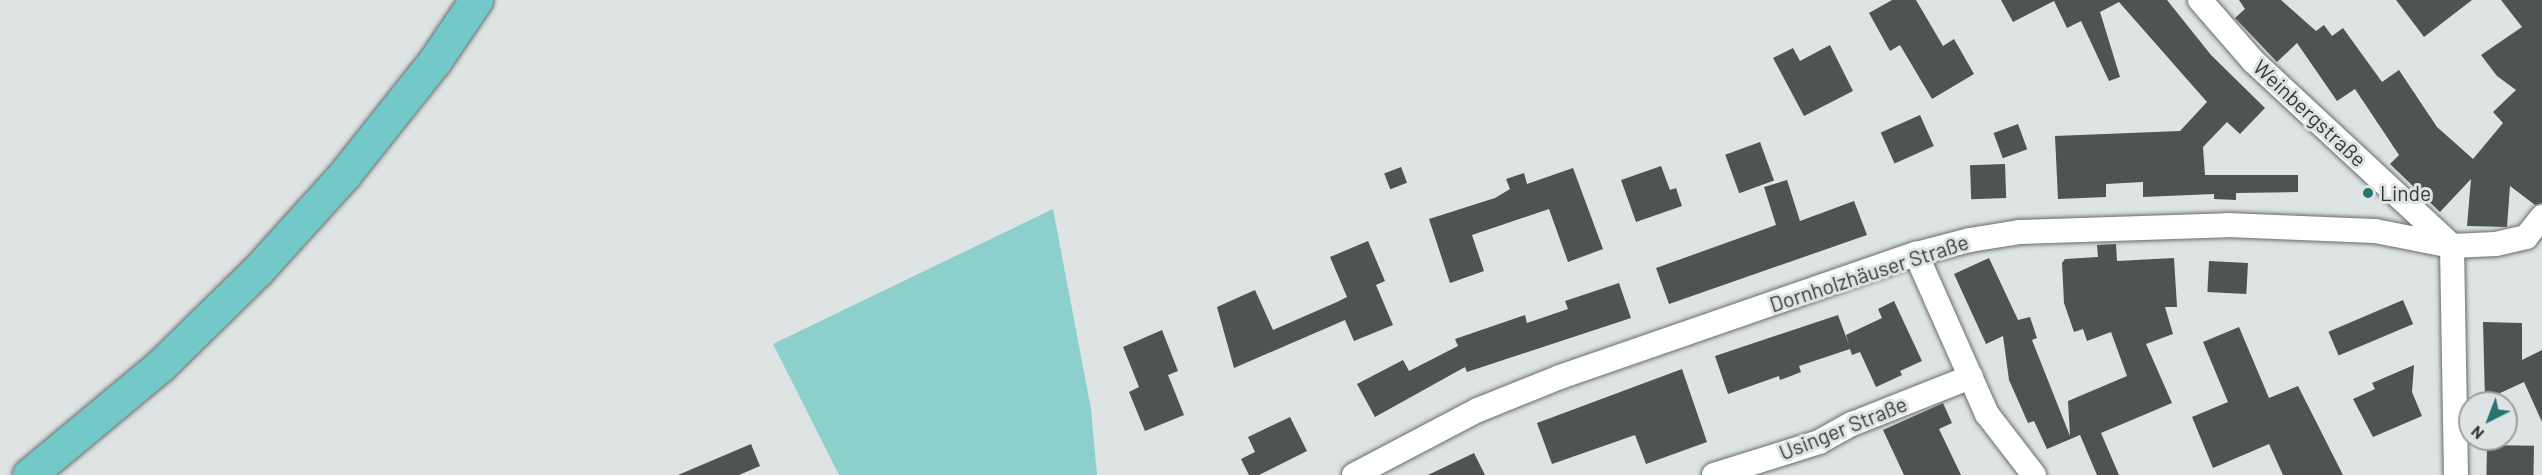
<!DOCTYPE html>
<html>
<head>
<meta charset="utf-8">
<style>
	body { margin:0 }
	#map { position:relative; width:2542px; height:475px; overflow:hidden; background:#dee4e3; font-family:Barlow,sans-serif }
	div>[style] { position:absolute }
	.green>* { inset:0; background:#8ccfcc }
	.building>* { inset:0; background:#4e5353; transform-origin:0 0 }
	.roads { filter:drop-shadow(0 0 2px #686c6c) drop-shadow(0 0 2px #686c6c) }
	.street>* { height:24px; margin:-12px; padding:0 12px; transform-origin:12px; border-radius:12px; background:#fff }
	.primary>* { height:33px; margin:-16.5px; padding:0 16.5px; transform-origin:16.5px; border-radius:16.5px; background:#73c9c7 }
	.dots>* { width:16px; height:16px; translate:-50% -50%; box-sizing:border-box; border:3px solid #dee4e3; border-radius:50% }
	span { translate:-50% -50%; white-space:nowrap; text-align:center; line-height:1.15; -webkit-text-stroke:6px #dee4e3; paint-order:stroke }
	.street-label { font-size:21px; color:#363838 }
	.poi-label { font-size:21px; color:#363838 }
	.left { translate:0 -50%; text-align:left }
	.north { position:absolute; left:2458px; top:391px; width:60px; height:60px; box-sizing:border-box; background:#dee4e3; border:2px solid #9b9f9f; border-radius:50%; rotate:222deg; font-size:16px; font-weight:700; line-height:24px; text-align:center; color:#363838 }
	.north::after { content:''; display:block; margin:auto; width:21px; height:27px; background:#297371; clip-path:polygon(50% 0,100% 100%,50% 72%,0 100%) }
</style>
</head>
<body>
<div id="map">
	<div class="green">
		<i style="clip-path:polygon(1053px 209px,1091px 409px,1097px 475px,839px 475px,773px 344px)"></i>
	</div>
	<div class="building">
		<i style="clip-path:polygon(1892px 0,1916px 0,1943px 46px,1954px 39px,1974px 74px,1932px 99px,1900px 45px,1890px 51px,1869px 13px)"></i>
		<i style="clip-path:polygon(2001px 0,2167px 0,2211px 55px,2265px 108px,2240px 134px,2227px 122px,2203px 147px,2205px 175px,2298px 175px,2298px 192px,2236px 193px,2236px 200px,2214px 199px,2214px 194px,2143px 197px,2143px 182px,2106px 184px,2106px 197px,2058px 199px,2055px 136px,2180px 131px,2207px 102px,2119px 2px,2100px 12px,2120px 77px,2109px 81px,2081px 21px,2067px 28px,2054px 1px,2013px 22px)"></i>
		<i style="clip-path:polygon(2239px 0,2281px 0,2316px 31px,2324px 25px,2332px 36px,2343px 28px,2382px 82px,2399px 70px,2437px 127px,2473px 159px,2503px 123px,2493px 112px,2516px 90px,2497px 76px,2481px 55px,2522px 27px,2501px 0,2542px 0,2542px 203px,2535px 205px,2510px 186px,2507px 227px,2467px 226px,2471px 179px,2440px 212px,2390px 164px,2399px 155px,2355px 89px,2337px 101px,2297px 43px,2277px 62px,2235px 18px,2245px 9px)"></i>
		<i style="clip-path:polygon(2396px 0,2472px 0,2424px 37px)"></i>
		<i style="clip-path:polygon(1830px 45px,1853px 91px,1804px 116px,1773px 58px,1793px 48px,1800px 61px)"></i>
		<i style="left:1920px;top:115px;width:34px;height:43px;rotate:66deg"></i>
		<i style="left:2018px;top:124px;width:27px;height:26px;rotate:70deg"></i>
		<i style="left:1760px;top:142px;width:41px;height:37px;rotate:70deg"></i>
		<i style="left:2005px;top:164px;width:34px;height:35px;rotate:88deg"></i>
		<i style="clip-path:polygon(1661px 166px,1670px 190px,1676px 188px,1682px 206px,1636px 222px,1621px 180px)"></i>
		<i style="left:1401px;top:167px;width:17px;height:18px;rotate:69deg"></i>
		<i style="clip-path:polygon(1573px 168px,1603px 249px,1568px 262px,1549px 209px,1472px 235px,1484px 271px,1450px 283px,1429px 219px,1495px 198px,1510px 189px,1506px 179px,1524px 173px,1527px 184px)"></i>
		<i style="clip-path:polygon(1787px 180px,1800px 221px,1854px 201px,1867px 235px,1669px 304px,1656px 268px,1776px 225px,1764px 187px)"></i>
		<i style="clip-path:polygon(1368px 241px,1385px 281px,1376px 285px,1393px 325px,1354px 341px,1345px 320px,1234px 368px,1217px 307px,1255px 290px,1273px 330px,1337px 302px,1347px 297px,1330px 257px)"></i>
		<i style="clip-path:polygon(2116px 244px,2117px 261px,2174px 258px,2177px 307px,2165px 307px,2173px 334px,2146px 344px,2172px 403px,2101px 433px,2119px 475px,2097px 475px,2080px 435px,2047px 449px,2034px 421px,2028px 423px,2009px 380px,2003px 336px,1986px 344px,1954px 274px,1989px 258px,2018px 320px,2030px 317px,2037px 338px,2032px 340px,2070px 436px,2068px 401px,2127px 376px,2111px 332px,2087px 341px,2083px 329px,2074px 332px,2064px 303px,2062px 263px,2065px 259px,2098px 257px,2097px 245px)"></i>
		<i style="left:2209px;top:261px;width:39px;height:31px;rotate:3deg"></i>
		<i style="clip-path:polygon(1619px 283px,1631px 318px,1467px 372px,1465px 367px,1375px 417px,1357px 384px,1403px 360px,1409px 371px,1458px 346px,1455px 339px,1525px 315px,1527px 323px,1568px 309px,1565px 301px)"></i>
		<i style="left:2403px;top:300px;width:26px;height:81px;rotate:67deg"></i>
		<i style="clip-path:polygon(1894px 301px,1922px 361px,1900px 371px,1902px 375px,1876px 387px,1860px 352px,1852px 355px,1850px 349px,1799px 366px,1801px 372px,1791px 376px,1780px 380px,1779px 376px,1728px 394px,1715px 356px,1838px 315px,1849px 345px,1846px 335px,1882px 318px,1878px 309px)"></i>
		<i style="clip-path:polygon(2483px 322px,2522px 323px,2522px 360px,2542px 350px,2542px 422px,2524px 382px,2485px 400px)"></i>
		<i style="clip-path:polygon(2239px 327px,2269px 398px,2298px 386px,2343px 475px,2283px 475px,2269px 444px,2213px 468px,2192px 417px,2228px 402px,2203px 342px)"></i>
		<i style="clip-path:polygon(1162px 330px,1178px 371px,1168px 375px,1184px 415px,1145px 431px,1129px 392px,1139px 387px,1123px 347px)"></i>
		<i style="clip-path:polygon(2414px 365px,2412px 392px,2422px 416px,2373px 437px,2353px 399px,2375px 389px,2372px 383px)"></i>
		<i style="clip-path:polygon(1682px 369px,1707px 442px,1646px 464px,1635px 435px,1552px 464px,1537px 423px)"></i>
		<i style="clip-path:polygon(1943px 403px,1952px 423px,1939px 429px,1961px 475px,1904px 475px,1883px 430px)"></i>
		<i style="clip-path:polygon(1290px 417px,1307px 451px,1259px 475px,1249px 475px,1241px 459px,1255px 452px,1248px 437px)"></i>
		<i style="clip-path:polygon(751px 444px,760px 466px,739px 475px,678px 475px)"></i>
		<i style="left:2487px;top:445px;width:47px;height:30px;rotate:1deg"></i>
		<i style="clip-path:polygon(1474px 453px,1485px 475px,1428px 475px)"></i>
	</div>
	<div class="roads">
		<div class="street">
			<i style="left:2200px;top:0;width:81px;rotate:49deg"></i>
			<i style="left:2253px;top:61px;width:272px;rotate:42.9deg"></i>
			<i style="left:2452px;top:246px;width:229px;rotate:89deg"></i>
			<i style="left:1916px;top:254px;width:175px;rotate:66.1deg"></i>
			<i style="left:1987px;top:414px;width:77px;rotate:52.4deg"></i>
			<i style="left:1354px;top:475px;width:140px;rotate:-27.7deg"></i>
			<i style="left:1478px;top:410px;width:88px;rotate:-21.9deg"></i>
			<i style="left:1560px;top:377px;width:377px;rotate:-19.1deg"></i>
			<i style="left:1916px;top:254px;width:56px;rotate:-14.5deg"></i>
			<i style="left:1970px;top:240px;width:51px;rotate:-9.1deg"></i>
			<i style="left:2020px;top:232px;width:207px;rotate:-1.9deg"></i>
			<i style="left:2227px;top:225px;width:148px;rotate:2.3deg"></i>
			<i style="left:2375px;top:231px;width:78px;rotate:11deg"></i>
			<i style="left:2452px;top:246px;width:44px;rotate:-2.6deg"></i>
			<i style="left:2496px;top:244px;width:31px;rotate:-13deg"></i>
			<i style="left:2526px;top:237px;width:26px;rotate:-51deg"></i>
			<i style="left:1714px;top:475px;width:110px;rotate:-17.4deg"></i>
			<i style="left:1819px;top:442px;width:38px;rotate:-29deg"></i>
			<i style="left:1852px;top:424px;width:128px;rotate:-21.6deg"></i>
		</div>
		<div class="primary">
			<i style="left:29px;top:475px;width:170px;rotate:-39.8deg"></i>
			<i style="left:160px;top:366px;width:136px;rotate:-44.4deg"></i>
			<i style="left:257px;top:271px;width:130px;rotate:-47.8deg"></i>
			<i style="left:344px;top:175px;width:144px;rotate:-51.5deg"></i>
			<i style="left:434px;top:62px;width:75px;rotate:-55.9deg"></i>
		</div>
	</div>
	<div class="dots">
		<i style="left:2368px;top:193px;background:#297371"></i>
	</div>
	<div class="street-label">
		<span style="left:2310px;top:113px;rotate:43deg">Weinbergstraße</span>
		<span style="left:1869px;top:273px;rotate:-18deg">Dornholzhäuser Straße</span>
		<span style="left:1843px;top:428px;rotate:-22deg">Usinger Straße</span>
	</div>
	<div class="poi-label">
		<span class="left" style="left:2380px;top:193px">Linde</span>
	</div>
	<div class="north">N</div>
</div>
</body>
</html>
